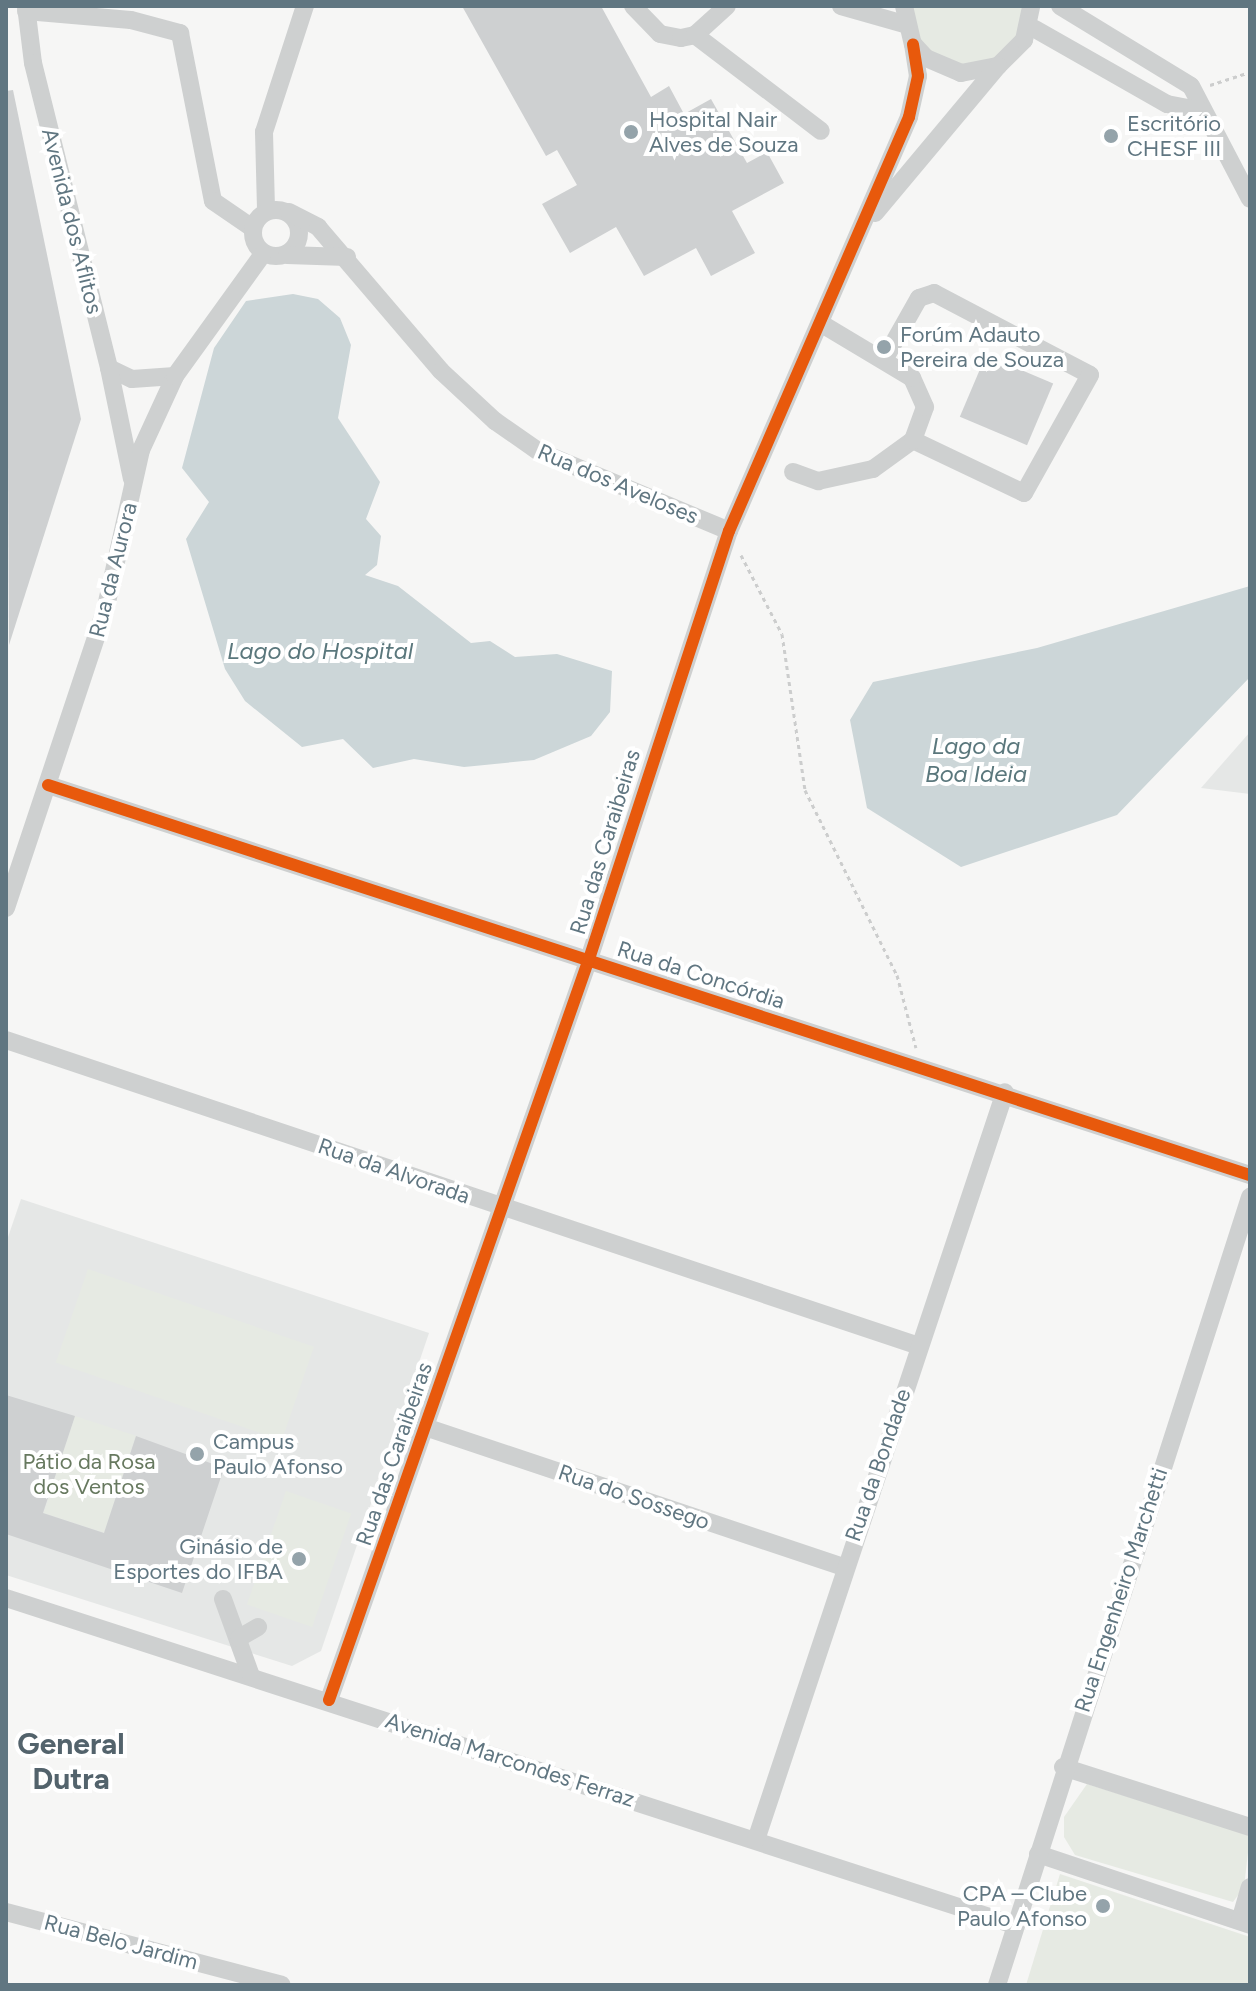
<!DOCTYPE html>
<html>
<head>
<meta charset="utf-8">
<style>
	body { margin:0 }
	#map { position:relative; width:1256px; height:1991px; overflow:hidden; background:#f6f6f5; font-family:Figtree,sans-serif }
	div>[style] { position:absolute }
	.built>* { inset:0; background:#e5e7e6 }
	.green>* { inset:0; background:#e6eae3; transform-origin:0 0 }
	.water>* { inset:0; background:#ccd6d8 }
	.building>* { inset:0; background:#ced0d1; transform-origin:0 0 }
	.path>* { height:3px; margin-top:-1.5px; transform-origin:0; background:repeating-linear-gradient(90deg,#cccdcd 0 4px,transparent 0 8px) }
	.minor>* { height:18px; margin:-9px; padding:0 9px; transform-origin:9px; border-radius:9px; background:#ced0d0 }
	.minor>.ring { margin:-9px; padding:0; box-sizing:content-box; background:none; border:18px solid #ced0d0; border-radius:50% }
	.cycleway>* { height:12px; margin:-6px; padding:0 6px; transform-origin:6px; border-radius:6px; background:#e8590c }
	.dots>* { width:22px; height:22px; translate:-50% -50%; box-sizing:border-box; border:4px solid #fff; border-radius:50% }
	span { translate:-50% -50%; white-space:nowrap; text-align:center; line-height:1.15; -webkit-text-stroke:8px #fff; paint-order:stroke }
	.poi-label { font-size:22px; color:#607681 }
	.left { translate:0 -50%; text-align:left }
	.right { translate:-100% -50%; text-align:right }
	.street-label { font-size:22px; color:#607681 }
	.park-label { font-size:22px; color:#67795f }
	.water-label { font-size:24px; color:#5a777c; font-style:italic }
	.district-label { font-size:30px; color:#53636c; font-weight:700 }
	.frame { position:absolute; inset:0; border:8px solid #607681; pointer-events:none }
</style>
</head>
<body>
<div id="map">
	<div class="built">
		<i style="clip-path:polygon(1250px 732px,1250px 794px,1201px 788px)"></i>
		<i style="clip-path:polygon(21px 1199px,429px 1333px,321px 1651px,292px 1666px,6px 1575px,6px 1243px)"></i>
	</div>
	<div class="green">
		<i style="clip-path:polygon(905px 6px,1028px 6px,1025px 28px,1003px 59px,966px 70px,916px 44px)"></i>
		<i style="left:88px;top:1269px;width:239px;height:99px;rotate:19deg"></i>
		<i style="left:75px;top:1416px;width:64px;height:102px;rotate:18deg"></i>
		<i style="left:286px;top:1491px;width:69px;height:120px;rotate:19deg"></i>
		<i style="clip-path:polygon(1087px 1784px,1250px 1835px,1244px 1887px,1233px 1902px,1075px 1855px,1064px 1837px,1064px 1817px)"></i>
		<i style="clip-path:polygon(1060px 1874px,1250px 1937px,1250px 1985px,1026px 1985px)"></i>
	</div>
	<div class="water">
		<i style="clip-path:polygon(293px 294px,318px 299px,340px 318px,351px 345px,338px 418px,380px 482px,366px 519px,381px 536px,377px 565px,365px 575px,398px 586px,471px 643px,490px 641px,515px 657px,557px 654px,612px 671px,610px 712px,591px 736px,534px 760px,464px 767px,414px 759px,373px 768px,343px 739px,302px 747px,245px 701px,225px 669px,186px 539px,209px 502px,182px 468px,214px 348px,246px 301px)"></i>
		<i style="clip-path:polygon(1250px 586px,1250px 677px,1117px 815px,961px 867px,867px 808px,850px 720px,873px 682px,1037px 648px)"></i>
	</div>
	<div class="building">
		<i style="clip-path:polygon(462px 6px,601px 6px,651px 97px,669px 86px,684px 114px,711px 99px,747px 163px,767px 152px,784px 183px,732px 211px,755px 253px,711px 276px,696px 248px,644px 276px,616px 227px,570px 253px,542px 204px,577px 185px,557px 150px,546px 156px)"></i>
		<i style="clip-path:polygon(13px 90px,81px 419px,9px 645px,6px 91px)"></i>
		<i style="left:986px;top:355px;width:73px;height:67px;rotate:23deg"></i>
		<i style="clip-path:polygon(6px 1395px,75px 1416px,43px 1513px,104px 1533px,136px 1436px,224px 1468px,182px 1593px,6px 1534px)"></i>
	</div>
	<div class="path">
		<i style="left:1210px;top:85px;width:42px;rotate:-18deg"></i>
		<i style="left:741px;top:555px;width:89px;rotate:62.6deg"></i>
		<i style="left:782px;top:634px;width:158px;rotate:81.6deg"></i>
		<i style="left:805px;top:790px;width:207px;rotate:63.6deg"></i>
		<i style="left:897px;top:975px;width:75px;rotate:75.4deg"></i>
	</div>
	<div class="minor">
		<i style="left:26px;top:6px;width:57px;rotate:83deg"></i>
		<i style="left:33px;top:63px;width:314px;rotate:76deg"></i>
		<i style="left:109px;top:368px;width:25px;rotate:26deg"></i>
		<i style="left:132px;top:379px;width:43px;rotate:-4deg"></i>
		<i style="left:633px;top:6px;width:39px;rotate:46deg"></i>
		<i style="left:660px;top:34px;width:21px;rotate:11deg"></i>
		<i style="left:681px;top:38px;width:14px;rotate:-12deg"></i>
		<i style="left:695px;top:35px;width:43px;rotate:-42.2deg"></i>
		<i style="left:841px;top:6px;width:66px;rotate:15.9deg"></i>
		<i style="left:904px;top:6px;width:39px;rotate:77deg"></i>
		<i style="left:913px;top:44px;width:19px;rotate:47deg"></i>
		<i style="left:926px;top:58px;width:38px;rotate:23deg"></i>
		<i style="left:961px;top:73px;width:38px;rotate:-11deg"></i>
		<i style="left:998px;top:66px;width:37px;rotate:-45deg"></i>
		<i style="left:1024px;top:40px;width:35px;rotate:-78deg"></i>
		<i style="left:1060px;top:6px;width:153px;rotate:31.4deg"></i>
		<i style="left:1191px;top:86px;width:127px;rotate:62.4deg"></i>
		<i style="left:26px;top:11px;width:105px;rotate:4.9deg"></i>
		<i style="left:131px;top:20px;width:51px;rotate:14.9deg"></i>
		<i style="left:180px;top:33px;width:171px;rotate:78.9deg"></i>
		<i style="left:213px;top:201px;width:46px;rotate:34.4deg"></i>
		<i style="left:1035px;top:29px;width:152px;rotate:29.6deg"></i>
		<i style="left:1167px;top:104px;width:36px;rotate:11deg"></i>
		<i style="left:695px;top:35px;width:158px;rotate:37.3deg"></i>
		<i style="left:266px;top:209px;width:77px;rotate:-91.5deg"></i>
		<i style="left:264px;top:132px;width:133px;rotate:-72deg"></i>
		<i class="ring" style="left:253px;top:210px;width:28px;height:28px"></i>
		<i style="left:289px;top:212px;width:33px;rotate:27deg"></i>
		<i style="left:318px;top:227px;width:189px;rotate:49.5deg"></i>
		<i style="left:441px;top:371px;width:74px;rotate:42.8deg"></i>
		<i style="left:495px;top:421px;width:52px;rotate:34.9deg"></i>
		<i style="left:538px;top:451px;width:207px;rotate:22.7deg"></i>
		<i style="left:875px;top:213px;width:192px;rotate:-50.1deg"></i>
		<i style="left:287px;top:255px;width:60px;rotate:1.9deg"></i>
		<i style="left:884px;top:360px;width:71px;rotate:-60.6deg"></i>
		<i style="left:919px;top:298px;width:16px;rotate:-18deg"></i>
		<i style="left:934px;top:293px;width:176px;rotate:27.7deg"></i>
		<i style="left:1090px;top:375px;width:135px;rotate:119.2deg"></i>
		<i style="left:1024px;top:493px;width:123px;rotate:-154.5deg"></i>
		<i style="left:109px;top:368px;width:113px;rotate:78.3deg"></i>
		<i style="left:793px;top:472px;width:27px;rotate:20deg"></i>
		<i style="left:818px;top:481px;width:56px;rotate:-12.3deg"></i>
		<i style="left:873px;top:469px;width:49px;rotate:-35.9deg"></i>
		<i style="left:913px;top:440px;width:35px;rotate:-70deg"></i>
		<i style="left:925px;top:407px;width:32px;rotate:-114deg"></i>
		<i style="left:912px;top:378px;width:107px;rotate:-149.1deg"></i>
		<i style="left:48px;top:785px;width:1264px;rotate:17.98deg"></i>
		<i style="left:6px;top:908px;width:313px;rotate:-71.6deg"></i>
		<i style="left:105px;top:611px;width:165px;rotate:-77.4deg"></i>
		<i style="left:141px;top:450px;width:81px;rotate:-65.3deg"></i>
		<i style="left:175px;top:376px;width:150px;rotate:-54.2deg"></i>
		<i style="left:6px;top:1040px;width:963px;rotate:18.53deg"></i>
		<i style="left:425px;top:1427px;width:442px;rotate:18.5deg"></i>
		<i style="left:6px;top:1598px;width:1060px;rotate:17.97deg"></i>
		<i style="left:223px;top:1599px;width:82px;rotate:70deg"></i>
		<i style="left:239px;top:1638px;width:22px;rotate:-30deg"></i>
		<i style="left:329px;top:1700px;width:785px;rotate:-70.67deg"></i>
		<i style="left:589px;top:959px;width:450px;rotate:-71.9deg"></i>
		<i style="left:729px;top:531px;width:451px;rotate:-66.5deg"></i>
		<i style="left:909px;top:117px;width:42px;rotate:-77.6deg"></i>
		<i style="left:918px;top:76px;width:32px;rotate:-99deg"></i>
		<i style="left:1063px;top:1767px;width:196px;rotate:17.8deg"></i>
		<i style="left:756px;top:1840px;width:788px;rotate:-71.59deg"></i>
		<i style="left:1038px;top:1854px;width:224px;rotate:18.5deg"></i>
		<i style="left:6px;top:1912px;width:285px;rotate:14.8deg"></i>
		<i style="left:1240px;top:1921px;width:35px;rotate:-74deg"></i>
		<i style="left:997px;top:1985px;width:828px;rotate:-72.2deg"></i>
	</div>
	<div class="cycleway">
		<i style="left:48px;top:785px;width:1264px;rotate:17.98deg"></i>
		<i style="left:329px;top:1700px;width:785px;rotate:-70.67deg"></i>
		<i style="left:589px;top:959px;width:450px;rotate:-71.9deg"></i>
		<i style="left:729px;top:531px;width:451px;rotate:-66.5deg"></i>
		<i style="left:909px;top:117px;width:42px;rotate:-77.6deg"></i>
		<i style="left:918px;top:76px;width:32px;rotate:-99deg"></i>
	</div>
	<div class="dots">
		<i style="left:631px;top:132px;background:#94a3aa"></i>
		<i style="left:1111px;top:136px;background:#94a3aa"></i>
		<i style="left:884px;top:347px;background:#94a3aa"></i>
		<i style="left:197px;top:1454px;background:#94a3aa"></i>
		<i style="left:299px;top:1559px;background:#94a3aa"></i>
		<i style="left:1103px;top:1906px;background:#94a3aa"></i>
	</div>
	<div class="poi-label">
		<span class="left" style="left:649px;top:132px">Hospital Nair<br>Alves de Souza</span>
		<span class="left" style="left:1127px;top:136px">Escritório<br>CHESF III</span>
		<span class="left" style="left:900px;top:347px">Forúm Adauto<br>Pereira de Souza</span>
		<span class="left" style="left:213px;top:1454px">Campus<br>Paulo Afonso</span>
		<span class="right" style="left:283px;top:1559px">Ginásio de<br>Esportes do IFBA</span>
		<span class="right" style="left:1087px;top:1906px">CPA – Clube<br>Paulo Afonso</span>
	</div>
	<div class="street-label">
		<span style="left:72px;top:221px;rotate:76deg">Avenida dos Aflitos</span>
		<span style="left:618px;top:484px;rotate:23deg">Rua dos Aveloses</span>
		<span style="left:113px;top:570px;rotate:-76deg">Rua da Aurora</span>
		<span style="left:605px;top:842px;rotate:-73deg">Rua das Caraibeiras</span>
		<span style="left:701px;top:975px;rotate:18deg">Rua da Concórdia</span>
		<span style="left:394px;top:1171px;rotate:19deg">Rua da Alvorada</span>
		<span style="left:394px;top:1454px;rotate:-71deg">Rua das Caraibeiras</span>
		<span style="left:878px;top:1465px;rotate:-71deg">Rua da Bondade</span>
		<span style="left:634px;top:1497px;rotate:19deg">Rua do Sossego</span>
		<span style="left:1121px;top:1590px;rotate:-72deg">Rua Engenheiro Marchetti</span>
		<span style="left:510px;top:1760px;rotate:18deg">Avenida Marcondes Ferraz</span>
		<span style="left:121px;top:1942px;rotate:15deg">Rua Belo Jardim</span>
	</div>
	<div class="park-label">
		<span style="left:89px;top:1474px">Pátio da Rosa<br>dos Ventos</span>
	</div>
	<div class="water-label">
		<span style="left:320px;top:651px">Lago do Hospital</span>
		<span style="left:976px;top:760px">Lago da<br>Boa Ideia</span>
	</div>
	<div class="district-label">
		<span style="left:71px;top:1761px">General<br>Dutra</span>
	</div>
	<div class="frame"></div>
</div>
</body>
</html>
